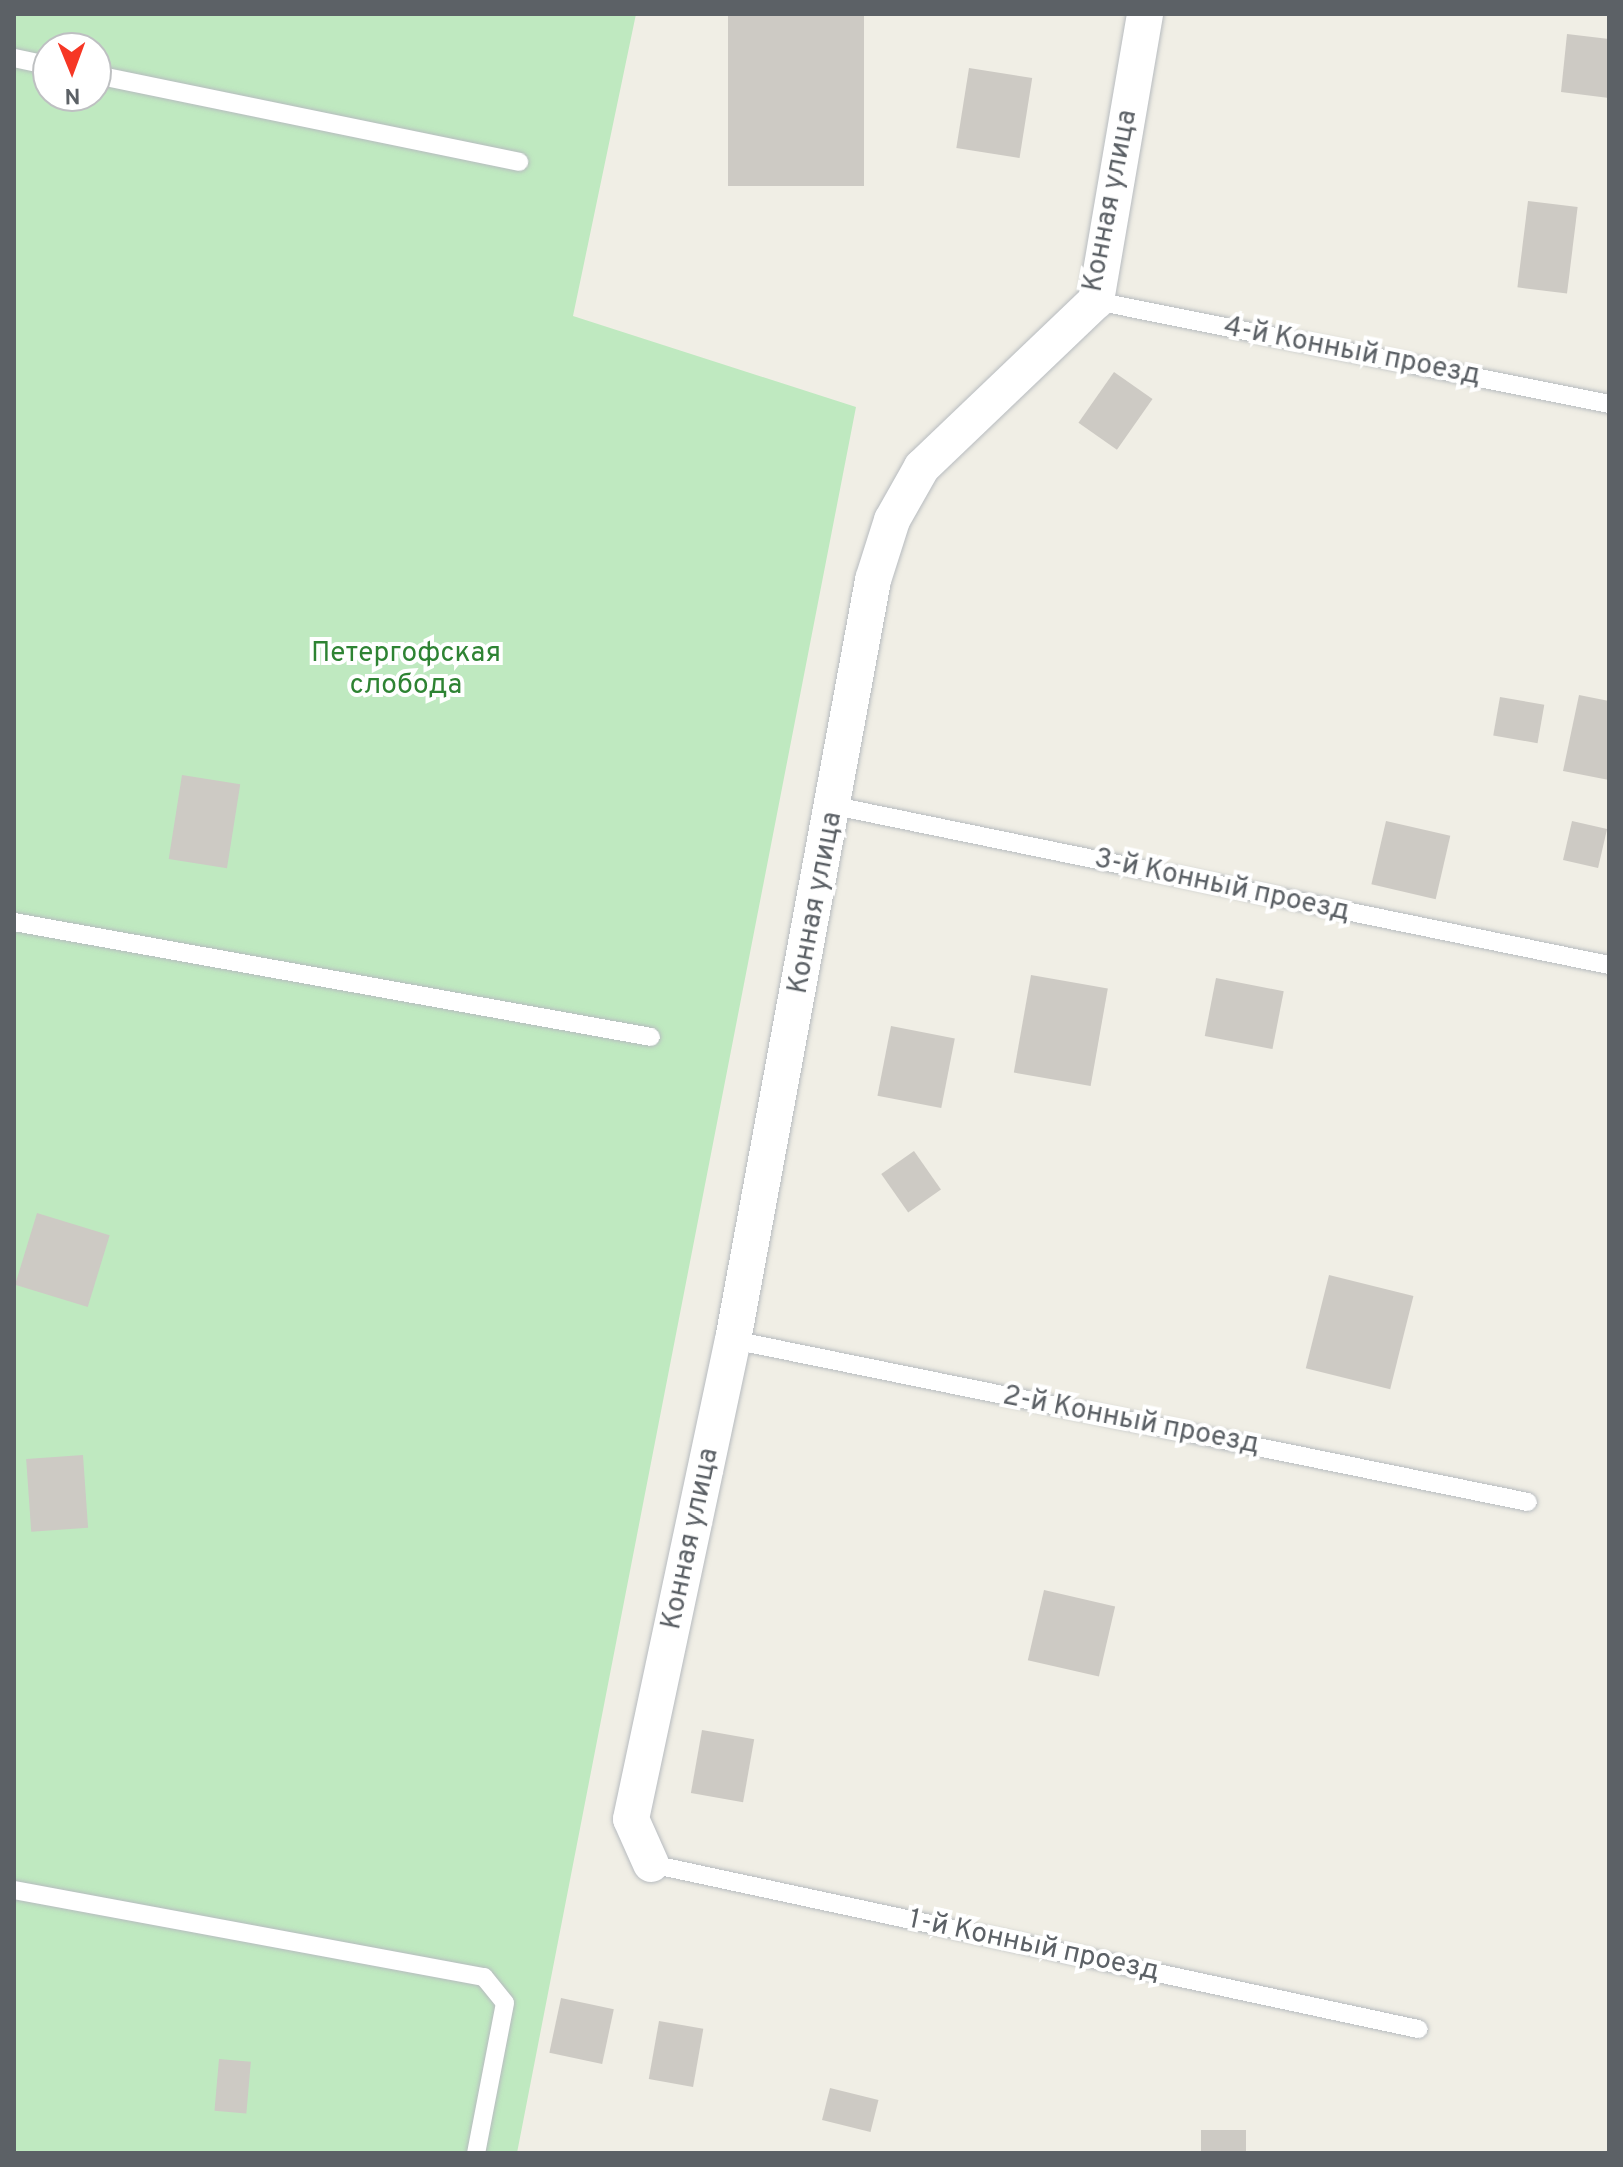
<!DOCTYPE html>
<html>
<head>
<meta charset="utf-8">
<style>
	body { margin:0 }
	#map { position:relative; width:1623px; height:2167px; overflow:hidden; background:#f0eee5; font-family:Overpass,sans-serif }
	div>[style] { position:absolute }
	.green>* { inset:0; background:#bfe9c0 }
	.building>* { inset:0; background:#cdcac4; transform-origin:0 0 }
	.roads { filter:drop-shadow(0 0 2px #b7bbbf) drop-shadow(0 0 2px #b7bbbf) }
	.service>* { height:18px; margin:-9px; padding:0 9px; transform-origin:9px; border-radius:9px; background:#fff }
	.minor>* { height:36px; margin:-18px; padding:0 18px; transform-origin:18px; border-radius:18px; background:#fff }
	span { translate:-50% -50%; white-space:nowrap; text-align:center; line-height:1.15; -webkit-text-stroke:8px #fff; paint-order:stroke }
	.street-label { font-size:28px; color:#5c6166 }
	.park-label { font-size:28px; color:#2e8333 }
	.frame { position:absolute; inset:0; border:16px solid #5c6166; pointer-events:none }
	.north { position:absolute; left:32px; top:32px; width:80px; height:80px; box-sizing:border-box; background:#fff; border:2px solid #bec0c2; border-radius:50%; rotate:179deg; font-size:22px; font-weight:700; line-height:32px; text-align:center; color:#5c6166 }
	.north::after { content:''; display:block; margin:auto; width:28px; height:36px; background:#f63725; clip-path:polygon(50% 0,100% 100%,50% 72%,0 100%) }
</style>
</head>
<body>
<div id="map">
	<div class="green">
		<i style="clip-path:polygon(evenodd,14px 14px,636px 14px,573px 316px,856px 407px,517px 2153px,14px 2153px,14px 14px,48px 48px,96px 48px,96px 96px,48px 96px,48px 48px)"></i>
	</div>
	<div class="building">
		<i style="left:728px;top:14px;width:136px;height:172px"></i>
		<i style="clip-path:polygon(1567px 34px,1609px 39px,1609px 98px,1561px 92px)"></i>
		<i style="left:969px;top:68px;width:64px;height:81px;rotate:9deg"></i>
		<i style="left:1528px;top:201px;width:50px;height:87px;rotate:7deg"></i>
		<i style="left:1114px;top:372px;width:47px;height:62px;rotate:35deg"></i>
		<i style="clip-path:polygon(1579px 695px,1609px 701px,1609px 780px,1563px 771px)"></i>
		<i style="left:1500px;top:697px;width:45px;height:39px;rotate:10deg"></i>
		<i style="left:182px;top:775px;width:59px;height:85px;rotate:9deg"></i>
		<i style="left:1386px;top:821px;width:66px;height:65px;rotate:13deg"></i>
		<i style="left:1572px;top:821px;width:36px;height:40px;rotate:13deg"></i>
		<i style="left:1031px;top:975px;width:78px;height:99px;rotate:10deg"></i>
		<i style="left:1216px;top:978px;width:69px;height:59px;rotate:11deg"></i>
		<i style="left:891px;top:1026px;width:65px;height:71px;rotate:11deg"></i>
		<i style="left:914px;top:1151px;width:47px;height:40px;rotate:55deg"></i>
		<i style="left:37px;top:1213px;width:76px;height:75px;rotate:17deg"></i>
		<i style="left:1329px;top:1275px;width:87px;height:96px;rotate:14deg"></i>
		<i style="left:83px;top:1455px;width:73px;height:57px;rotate:86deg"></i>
		<i style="left:1044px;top:1590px;width:73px;height:72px;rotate:13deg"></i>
		<i style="left:702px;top:1730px;width:53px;height:64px;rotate:10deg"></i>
		<i style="left:561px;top:1998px;width:54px;height:56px;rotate:12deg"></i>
		<i style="left:659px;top:2021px;width:45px;height:59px;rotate:10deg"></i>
		<i style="left:219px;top:2059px;width:32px;height:52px;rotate:5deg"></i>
		<i style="left:830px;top:2088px;width:50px;height:33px;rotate:14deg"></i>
		<i style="left:1201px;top:2130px;width:45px;height:23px"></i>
	</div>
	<div class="roads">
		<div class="service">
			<i style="left:14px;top:58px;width:35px;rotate:12deg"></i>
			<i style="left:96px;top:75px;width:432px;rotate:11.6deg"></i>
			<i style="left:1096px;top:301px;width:523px;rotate:11.35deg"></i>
			<i style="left:835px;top:806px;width:790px;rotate:11.61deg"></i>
			<i style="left:14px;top:922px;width:647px;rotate:10.23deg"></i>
			<i style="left:733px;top:1340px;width:811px;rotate:11.52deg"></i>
			<i style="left:651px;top:1864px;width:785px;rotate:12.14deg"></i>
			<i style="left:14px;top:1890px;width:478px;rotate:10.5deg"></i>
			<i style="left:484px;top:1977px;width:33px;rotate:51deg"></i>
			<i style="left:505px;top:2003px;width:153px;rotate:100.9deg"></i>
		</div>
		<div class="minor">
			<i style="left:651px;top:1864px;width:49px;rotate:-114deg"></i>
			<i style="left:631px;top:1819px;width:490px;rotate:-78deg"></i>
			<i style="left:733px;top:1340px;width:773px;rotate:-79.56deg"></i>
			<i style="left:873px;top:580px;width:63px;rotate:-72.4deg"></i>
			<i style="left:892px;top:520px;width:61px;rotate:-60.5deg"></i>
			<i style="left:922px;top:467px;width:240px;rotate:-43.7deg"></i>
			<i style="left:1096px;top:301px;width:291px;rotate:-80.3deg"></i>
		</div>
	</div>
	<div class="street-label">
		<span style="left:1111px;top:201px;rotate:-79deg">Конная улица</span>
		<span style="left:1352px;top:352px;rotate:11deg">4-й Конный проезд</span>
		<span style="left:1222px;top:886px;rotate:12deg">3-й Конный проезд</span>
		<span style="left:816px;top:903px;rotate:-79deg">Конная улица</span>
		<span style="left:1131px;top:1421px;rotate:11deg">2-й Конный проезд</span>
		<span style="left:691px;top:1539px;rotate:-78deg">Конная улица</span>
		<span style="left:1034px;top:1946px;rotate:12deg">1-й Конный проезд</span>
	</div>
	<div class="park-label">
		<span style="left:406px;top:670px">Петергофская<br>слобода</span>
	</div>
	<div class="frame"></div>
	<div class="north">N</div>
</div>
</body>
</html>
